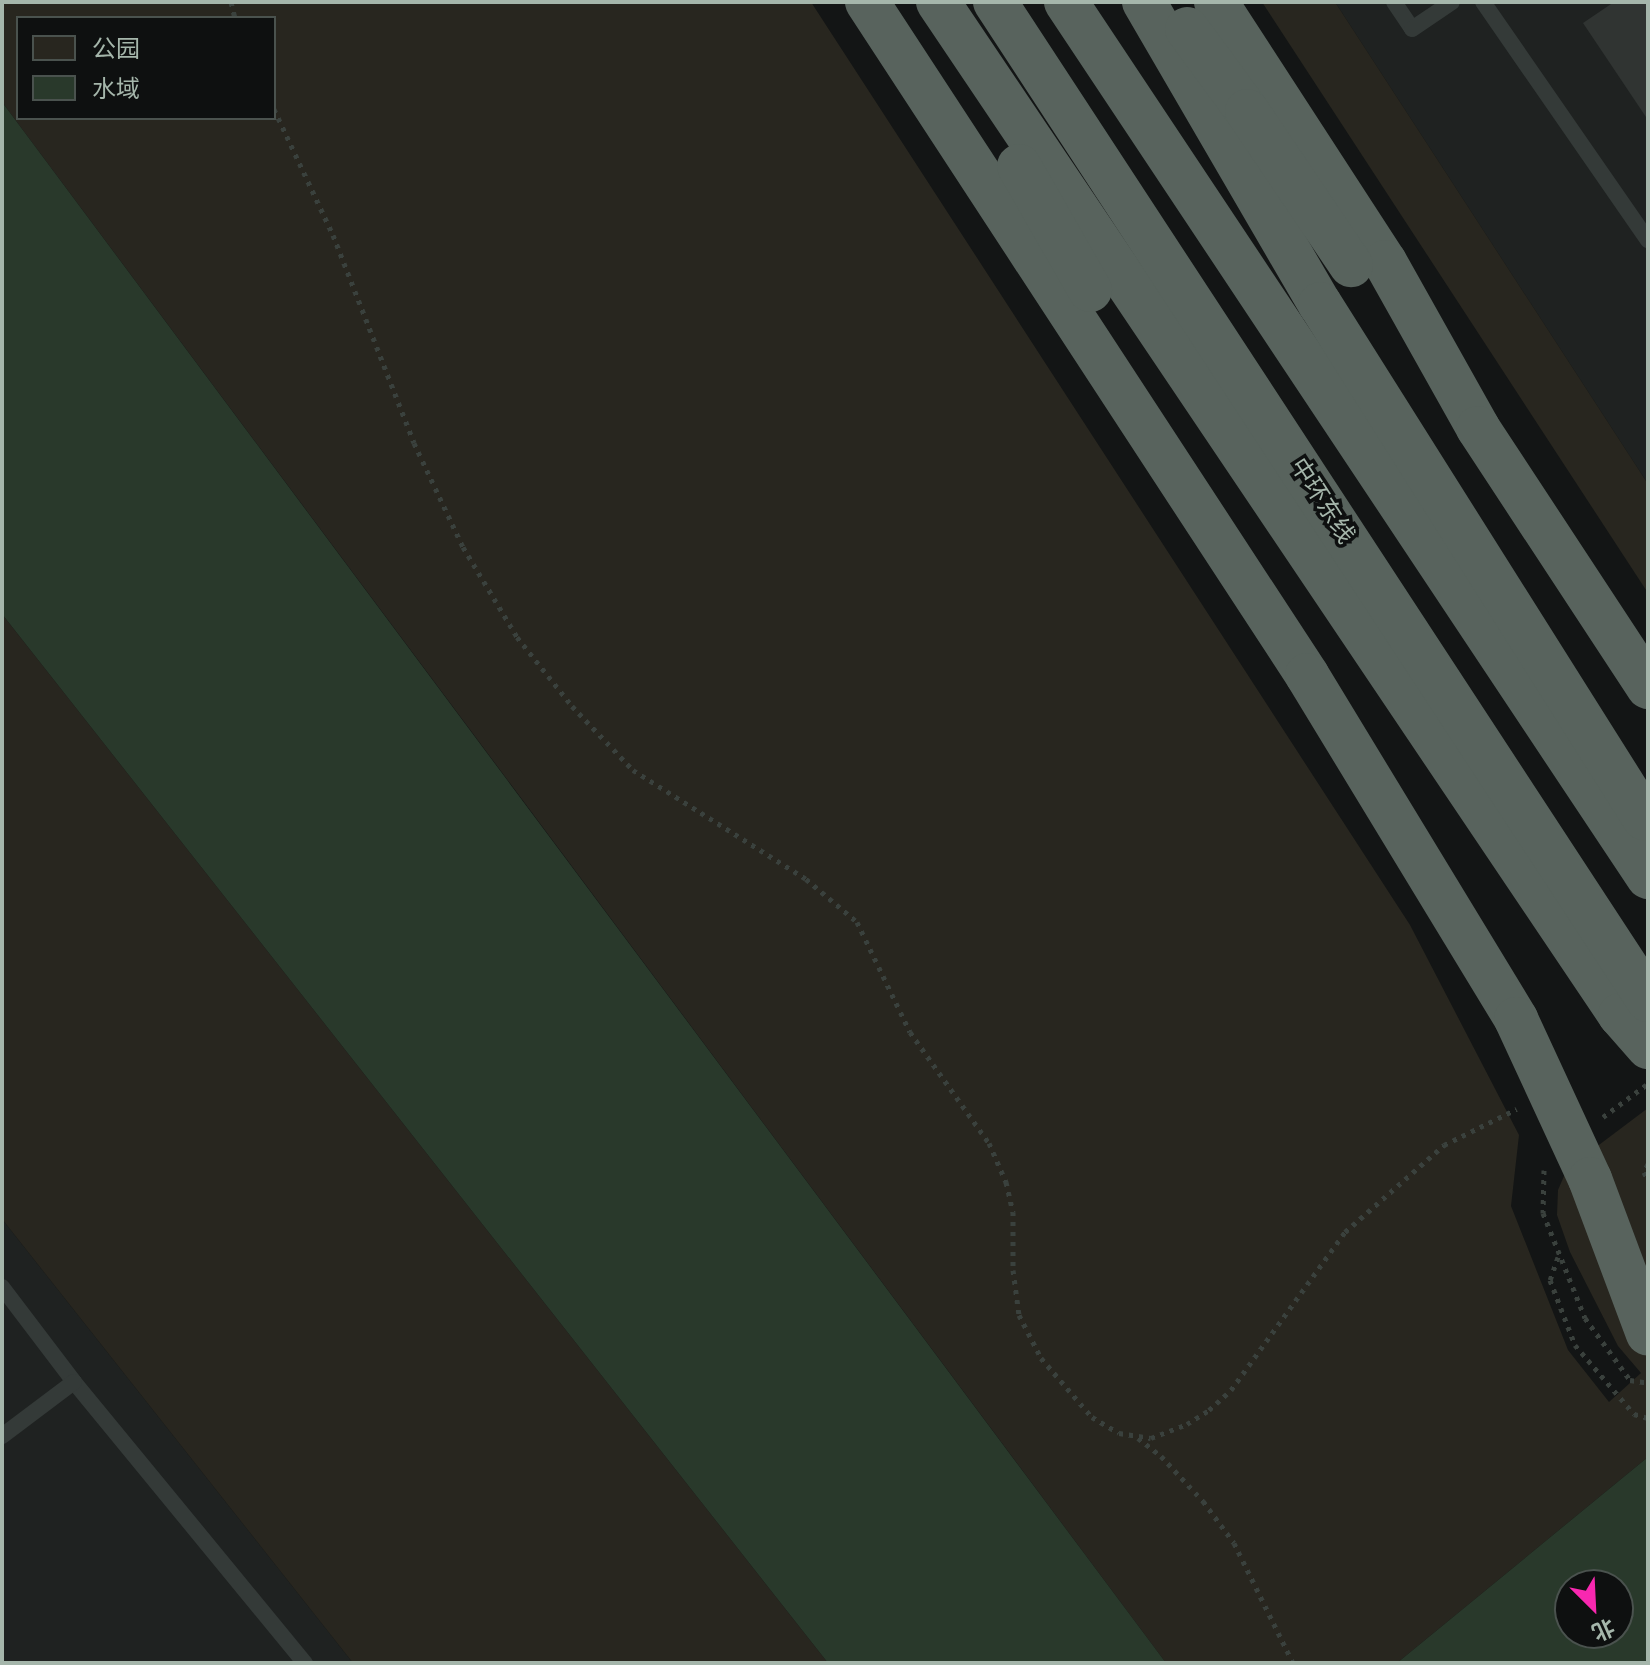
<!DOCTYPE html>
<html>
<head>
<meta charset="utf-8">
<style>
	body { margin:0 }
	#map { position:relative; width:1650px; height:1665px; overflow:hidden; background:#131515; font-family:"Source Sans 3","Noto Sans SC",sans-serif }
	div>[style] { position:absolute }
	.built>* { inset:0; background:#1f2221 }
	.green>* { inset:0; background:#28261f }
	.water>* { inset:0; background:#29392b }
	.building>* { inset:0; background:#303432 }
	.path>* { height:5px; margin-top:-2.5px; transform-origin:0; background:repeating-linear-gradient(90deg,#3a413d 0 4px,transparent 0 10px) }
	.service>* { height:16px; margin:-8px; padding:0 8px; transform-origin:8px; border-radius:8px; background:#343a38 }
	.trunk>* { height:44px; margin:-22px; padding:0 22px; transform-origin:22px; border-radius:22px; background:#58635d }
	.trunk-bridge>* { height:44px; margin:-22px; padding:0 22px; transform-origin:22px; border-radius:22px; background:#58635d }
	span { translate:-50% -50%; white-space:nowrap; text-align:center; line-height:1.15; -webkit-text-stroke:7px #0e1010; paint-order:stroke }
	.street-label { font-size:24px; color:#a5b6ab }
	.frame { position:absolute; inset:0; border:4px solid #a5b6ab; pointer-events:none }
	.legend { position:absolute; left:16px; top:16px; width:260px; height:104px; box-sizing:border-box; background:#0e1010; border:2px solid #4a524e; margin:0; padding:10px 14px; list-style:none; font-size:24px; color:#a5b6ab }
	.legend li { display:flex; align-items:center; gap:16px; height:40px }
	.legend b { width:40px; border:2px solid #4a524e }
	.north { position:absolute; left:1554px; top:1569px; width:80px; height:80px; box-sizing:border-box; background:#0e1010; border:2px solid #4a524e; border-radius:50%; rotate:156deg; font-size:22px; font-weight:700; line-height:32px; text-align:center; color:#a5b6ab }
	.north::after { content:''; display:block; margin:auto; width:28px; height:36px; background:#f828b0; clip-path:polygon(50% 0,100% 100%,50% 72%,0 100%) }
</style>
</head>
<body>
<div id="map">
	<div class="built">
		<i style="clip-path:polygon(1335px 2px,1648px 2px,1648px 484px)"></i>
		<i style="clip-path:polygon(2px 1219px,353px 1663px,2px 1663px)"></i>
	</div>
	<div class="green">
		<i style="clip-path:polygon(evenodd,2px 2px,811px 2px,1410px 925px,1519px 1135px,1511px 1206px,1568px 1350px,1609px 1402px,1641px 1373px,1618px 1346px,1570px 1252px,1557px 1215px,1558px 1190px,1567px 1169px,1648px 1108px,1648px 1457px,1397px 1663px,1166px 1663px,2px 102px,2px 2px,18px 18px,274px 18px,274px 118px,18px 118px,18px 18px)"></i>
		<i style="clip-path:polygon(1262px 2px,1335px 2px,1648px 484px,1648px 593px)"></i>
		<i style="clip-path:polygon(2px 614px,828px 1663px,353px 1663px,2px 1219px)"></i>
	</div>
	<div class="water">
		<i style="clip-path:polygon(2px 102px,487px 753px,1166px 1663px,828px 1663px,2px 614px)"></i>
		<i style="clip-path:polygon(evenodd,1648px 1457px,1648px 1663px,1397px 1663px,1648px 1457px,1570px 1585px,1618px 1585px,1618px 1633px,1570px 1633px,1570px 1585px)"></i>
	</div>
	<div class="building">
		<i style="clip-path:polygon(1614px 2px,1648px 2px,1648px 120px,1583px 23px)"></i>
	</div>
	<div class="path">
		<i style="left:231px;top:2px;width:16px;rotate:76deg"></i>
		<i style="left:274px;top:109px;width:139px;rotate:64.9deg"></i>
		<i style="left:333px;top:235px;width:223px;rotate:68.7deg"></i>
		<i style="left:414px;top:443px;width:115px;rotate:64.8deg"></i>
		<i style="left:463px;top:547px;width:105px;rotate:59deg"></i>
		<i style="left:517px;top:637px;width:88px;rotate:51.4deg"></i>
		<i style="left:572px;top:706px;width:88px;rotate:46.4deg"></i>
		<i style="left:633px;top:770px;width:204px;rotate:32.2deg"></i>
		<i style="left:806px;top:879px;width:67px;rotate:40.1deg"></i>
		<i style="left:857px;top:922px;width:122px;rotate:64.3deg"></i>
		<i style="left:910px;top:1032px;width:136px;rotate:54.6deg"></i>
		<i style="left:989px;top:1143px;width:43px;rotate:66.4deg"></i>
		<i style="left:1006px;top:1182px;width:31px;rotate:77deg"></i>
		<i style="left:1013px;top:1212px;width:58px;rotate:90deg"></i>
		<i style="left:1013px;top:1270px;width:45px;rotate:82.4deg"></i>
		<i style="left:1019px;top:1315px;width:48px;rotate:62.9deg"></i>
		<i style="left:1041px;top:1358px;width:78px;rotate:49.2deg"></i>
		<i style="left:1092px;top:1417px;width:31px;rotate:31deg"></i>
		<i style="left:1119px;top:1433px;width:32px;rotate:9deg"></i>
		<i style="left:1151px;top:1438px;width:39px;rotate:-21deg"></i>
		<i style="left:1187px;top:1424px;width:26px;rotate:-32deg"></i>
		<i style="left:1209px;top:1410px;width:30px;rotate:-42deg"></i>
		<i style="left:1231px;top:1390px;width:195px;rotate:-54.2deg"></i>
		<i style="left:1345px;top:1232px;width:132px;rotate:-41.3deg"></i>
		<i style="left:1444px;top:1145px;width:81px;rotate:-26.3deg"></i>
		<i style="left:1603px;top:1117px;width:54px;rotate:-36.7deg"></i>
		<i style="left:1648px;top:1164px;width:9px;rotate:117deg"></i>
		<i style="left:1644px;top:1172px;width:9px;rotate:63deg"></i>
		<i style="left:1544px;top:1170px;width:43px;rotate:91.3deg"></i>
		<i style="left:1543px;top:1213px;width:113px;rotate:68.2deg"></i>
		<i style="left:1585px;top:1318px;width:77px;rotate:54deg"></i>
		<i style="left:1630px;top:1380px;width:18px;rotate:9deg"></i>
		<i style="left:1558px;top:1257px;width:24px;rotate:109deg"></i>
		<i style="left:1550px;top:1280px;width:70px;rotate:69deg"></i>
		<i style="left:1575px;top:1345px;width:91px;rotate:49.5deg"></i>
		<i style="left:1634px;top:1414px;width:15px;rotate:16deg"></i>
		<i style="left:1138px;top:1438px;width:29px;rotate:38deg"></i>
		<i style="left:1161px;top:1456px;width:62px;rotate:47deg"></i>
		<i style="left:1203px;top:1501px;width:52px;rotate:53.6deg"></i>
		<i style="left:1234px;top:1543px;width:134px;rotate:63.8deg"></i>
	</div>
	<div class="service">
		<i style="left:1394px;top:2px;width:32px;rotate:56deg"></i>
		<i style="left:1412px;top:29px;width:48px;rotate:-34deg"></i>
		<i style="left:1483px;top:2px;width:290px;rotate:55.3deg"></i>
		<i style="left:2px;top:1287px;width:119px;rotate:52.8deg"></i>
		<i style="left:74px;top:1382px;width:364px;rotate:50.6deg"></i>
		<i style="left:2px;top:1436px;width:90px;rotate:-36.9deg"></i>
	</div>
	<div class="trunk">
		<i style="left:867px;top:2px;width:804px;rotate:56.82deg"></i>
		<i style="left:938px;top:2px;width:1221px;rotate:56.05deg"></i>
		<i style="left:1620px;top:1015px;width:43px;rotate:48.8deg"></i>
		<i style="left:995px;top:2px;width:1193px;rotate:56.8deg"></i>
		<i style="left:1066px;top:2px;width:1051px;rotate:56.37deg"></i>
		<i style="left:1144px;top:2px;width:350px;rotate:59.8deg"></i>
		<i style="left:1320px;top:304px;width:608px;rotate:57.77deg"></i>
		<i style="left:1216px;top:2px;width:310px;rotate:57deg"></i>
		<i style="left:1385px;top:262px;width:190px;rotate:60.7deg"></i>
		<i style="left:1478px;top:428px;width:310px;rotate:56.7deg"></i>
		<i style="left:1187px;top:29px;width:102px;rotate:53.8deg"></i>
		<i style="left:1247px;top:111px;width:186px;rotate:56deg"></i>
		<i style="left:1019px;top:166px;width:143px;rotate:60.2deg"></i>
	</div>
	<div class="trunk-bridge">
		<i style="left:1307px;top:675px;width:403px;rotate:58.7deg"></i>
		<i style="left:1516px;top:1019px;width:176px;rotate:65.2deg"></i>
		<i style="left:1590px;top:1179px;width:165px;rotate:69.5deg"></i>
	</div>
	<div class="street-label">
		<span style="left:1322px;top:501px;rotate:57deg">中环东线</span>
	</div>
	<div class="frame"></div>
	<ul class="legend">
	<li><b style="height:22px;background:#28261f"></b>公园</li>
	<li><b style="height:22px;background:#29392b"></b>水域</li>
	</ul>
	<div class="north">北</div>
</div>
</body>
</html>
